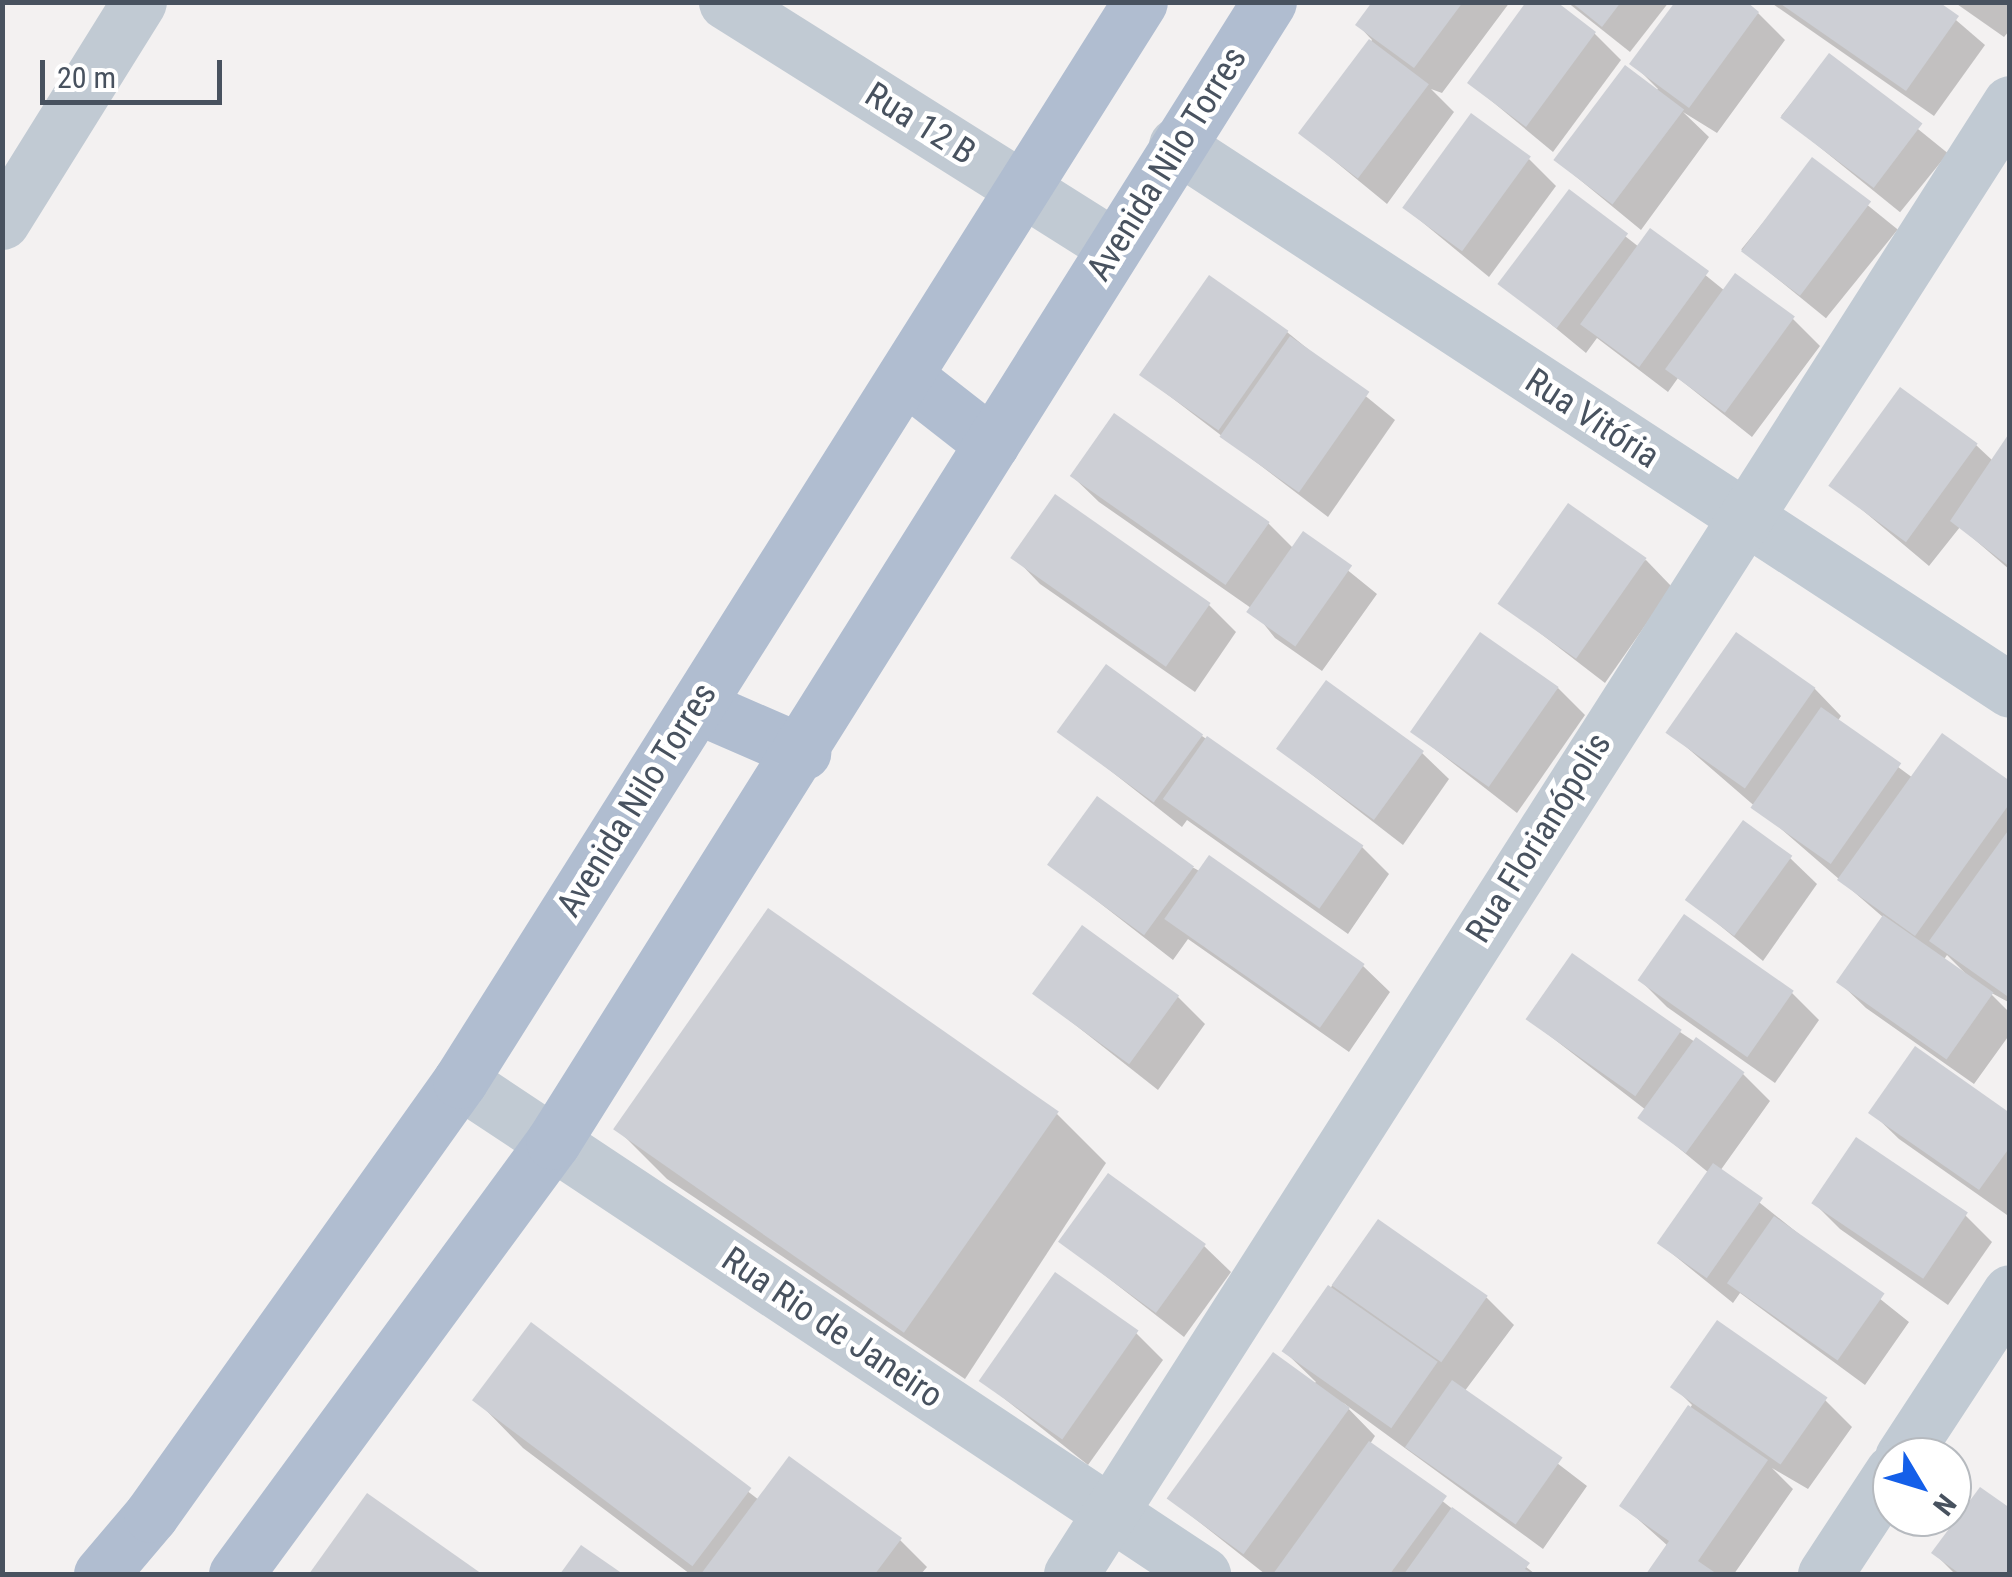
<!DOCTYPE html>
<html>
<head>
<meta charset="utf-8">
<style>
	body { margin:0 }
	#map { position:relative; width:2012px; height:1577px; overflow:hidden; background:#f3f1f1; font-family:"Roboto Condensed",sans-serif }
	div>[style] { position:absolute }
	.shadow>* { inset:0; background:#0003; transform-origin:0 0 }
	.building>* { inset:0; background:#cdcfd5; transform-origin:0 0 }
	.minor>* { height:55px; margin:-27.5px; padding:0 27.5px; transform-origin:27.5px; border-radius:27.5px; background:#c1cad3 }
	.major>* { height:55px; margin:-27.5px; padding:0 27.5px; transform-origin:27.5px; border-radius:27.5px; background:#b0bdd0 }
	span { translate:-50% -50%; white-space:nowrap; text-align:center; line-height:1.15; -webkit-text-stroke:9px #fff; paint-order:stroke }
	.street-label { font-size:35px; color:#48525f }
	.frame { position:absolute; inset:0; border:5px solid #48525f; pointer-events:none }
	.north { position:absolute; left:1872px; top:1437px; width:100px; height:100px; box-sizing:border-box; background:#fff; border:2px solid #b6babf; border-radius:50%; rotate:128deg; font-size:28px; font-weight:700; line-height:40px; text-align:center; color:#48525f }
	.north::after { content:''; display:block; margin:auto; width:35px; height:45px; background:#145fe9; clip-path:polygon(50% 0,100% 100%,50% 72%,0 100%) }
	.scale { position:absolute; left:40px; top:60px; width:182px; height:45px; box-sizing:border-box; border:5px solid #48525f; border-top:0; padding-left:12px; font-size:30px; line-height:35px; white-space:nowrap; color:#48525f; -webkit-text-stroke:8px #fff; paint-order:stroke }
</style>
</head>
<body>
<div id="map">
	<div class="shadow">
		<i style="clip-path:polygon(1375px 2px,1510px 2px,1442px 93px,1431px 89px,1454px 112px,1387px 204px,1303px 135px,1372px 40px,1358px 25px)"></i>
		<i style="clip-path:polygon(1567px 2px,1669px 2px,1630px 52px)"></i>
		<i style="clip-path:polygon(1770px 2px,1935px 2px,1985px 45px,1934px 116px)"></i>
		<i style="clip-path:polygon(1954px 2px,2010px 2px,2010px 30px,2004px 37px)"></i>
		<i style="clip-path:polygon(1758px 13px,1785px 40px,1717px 133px,1683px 112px,1709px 137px,1641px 230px,1557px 161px,1658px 89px,1633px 64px)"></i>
		<i style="clip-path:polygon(1594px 33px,1621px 60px,1553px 152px,1470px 83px)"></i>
		<i style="left:1829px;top:57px;width:153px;height:76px;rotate:39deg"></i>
		<i style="clip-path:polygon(1529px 159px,1556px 186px,1489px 277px,1405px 208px)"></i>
		<i style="left:1813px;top:161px;width:109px;height:114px;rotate:39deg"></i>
		<i style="clip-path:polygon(1570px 193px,1639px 247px,1651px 231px,1725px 291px,1793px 319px,1820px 346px,1752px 437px,1678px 378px,1668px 392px,1597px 338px,1586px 353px,1502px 284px)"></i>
		<i style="clip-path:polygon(1287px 332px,1395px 420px,1328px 517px,1142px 375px)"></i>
		<i style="clip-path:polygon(2010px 436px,2010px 570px,1960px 527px,1929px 566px,1835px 487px,1976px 445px,1993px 461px)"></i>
		<i style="clip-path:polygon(1072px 476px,1268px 523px,1293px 548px,1303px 534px,1377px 594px,1322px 671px,1275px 638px,1251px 608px,1099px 502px)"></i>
		<i style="clip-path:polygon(1014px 557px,1209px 605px,1236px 632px,1195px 692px,1040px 584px)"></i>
		<i style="clip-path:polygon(1646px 560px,1672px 587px,1605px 683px,1501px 603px)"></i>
		<i style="clip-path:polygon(evenodd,1736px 636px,1815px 689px,1841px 716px,1837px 722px,1913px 778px,2010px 784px,2010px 1003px,1988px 991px,2010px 1013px,2010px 1034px,1974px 1084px,1866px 1008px,1839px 982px,1884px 918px,1669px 732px,1736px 636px,1947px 955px,1965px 973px,1963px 975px,1943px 961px,1947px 955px)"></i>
		<i style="clip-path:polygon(1558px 688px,1585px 715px,1517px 813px,1413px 732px)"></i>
		<i style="clip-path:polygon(1060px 731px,1202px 736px,1362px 847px,1389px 874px,1348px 934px,1187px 820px,1182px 827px)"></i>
		<i style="clip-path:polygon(1280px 750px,1422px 753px,1449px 779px,1403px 845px)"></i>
		<i style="clip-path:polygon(1790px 858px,1817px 884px,1763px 961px,1689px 900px)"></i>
		<i style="clip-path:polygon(1051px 865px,1194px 868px,1363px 966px,1390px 992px,1349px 1052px,1188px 939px,1173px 960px)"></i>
		<i style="clip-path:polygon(1640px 980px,1792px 993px,1819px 1020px,1775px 1083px,1667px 1007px)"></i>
		<i style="clip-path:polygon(1036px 994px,1178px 997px,1205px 1024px,1158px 1090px)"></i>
		<i style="clip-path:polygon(1528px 1019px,1680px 1032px,1743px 1074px,1770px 1101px,1720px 1171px,1909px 1322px,1865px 1385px,1740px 1293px,1733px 1303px,1659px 1243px,1709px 1173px,1641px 1117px,1646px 1110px)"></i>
		<i style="clip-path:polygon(1872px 1113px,2010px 1116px,2007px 1215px,1899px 1139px)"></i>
		<i style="clip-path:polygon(1057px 1114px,1106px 1163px,965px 1379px,667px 1179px,618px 1130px)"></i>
		<i style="clip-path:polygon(1857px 1140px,1965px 1215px,1992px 1242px,1948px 1305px,1840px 1229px,1813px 1202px)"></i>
		<i style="clip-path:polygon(1379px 1222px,1487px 1298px,1514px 1325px,1464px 1392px,1587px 1486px,1543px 1549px,1342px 1402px,1375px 1436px,1370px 1444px,1535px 1574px,1265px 1574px,1170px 1499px,1316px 1382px,1284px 1351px)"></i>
		<i style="clip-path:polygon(1062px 1242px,1204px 1246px,1231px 1272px,1184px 1337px)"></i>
		<i style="clip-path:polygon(531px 1325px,759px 1500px,900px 1540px,927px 1567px,921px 1574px,690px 1574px,523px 1448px,475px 1399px)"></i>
		<i style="clip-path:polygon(1136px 1333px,1163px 1360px,1088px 1465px,981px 1380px)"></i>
		<i style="clip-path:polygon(1673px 1386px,1825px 1400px,1852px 1427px,1808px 1489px,1772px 1468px,1793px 1489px,1734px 1574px,1649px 1574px,1668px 1546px,1622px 1505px,1692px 1405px)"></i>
		<i style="clip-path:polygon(367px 1496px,478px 1574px,312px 1574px)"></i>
		<i style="clip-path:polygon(2010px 1511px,2010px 1574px,1955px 1574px,1934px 1553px)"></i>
	</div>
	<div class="building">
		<i style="clip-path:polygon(1372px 2px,1463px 2px,1414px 68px,1355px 25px)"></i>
		<i style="clip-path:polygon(1526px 2px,1557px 2px,1596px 32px,1526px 127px,1467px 83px)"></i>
		<i style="clip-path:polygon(1571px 2px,1621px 2px,1602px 27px)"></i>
		<i style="clip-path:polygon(1675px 2px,1747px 2px,1759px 12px,1689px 108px,1629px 64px)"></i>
		<i style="clip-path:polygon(1778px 2px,1939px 2px,1959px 16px,1906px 91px)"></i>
		<i style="left:1369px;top:39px;width:75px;height:118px;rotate:37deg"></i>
		<i style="left:1829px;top:53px;width:117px;height:81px;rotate:37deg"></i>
		<i style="left:1625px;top:65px;width:74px;height:119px;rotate:37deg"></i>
		<i style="left:1471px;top:113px;width:74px;height:117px;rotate:36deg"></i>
		<i style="left:1812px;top:157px;width:74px;height:118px;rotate:37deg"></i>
		<i style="left:1569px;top:189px;width:74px;height:119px;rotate:37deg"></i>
		<i style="left:1650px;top:228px;width:73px;height:119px;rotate:36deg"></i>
		<i style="left:1735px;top:273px;width:74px;height:119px;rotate:36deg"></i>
		<i style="left:1209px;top:275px;width:97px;height:122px;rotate:35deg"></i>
		<i style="left:1290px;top:336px;width:97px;height:123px;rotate:35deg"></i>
		<i style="left:1900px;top:387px;width:96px;height:122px;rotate:36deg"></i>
		<i style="left:1114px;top:413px;width:190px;height:77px;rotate:35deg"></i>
		<i style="clip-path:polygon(2010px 432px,2010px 567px,1950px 521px)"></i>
		<i style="left:1055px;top:494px;width:190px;height:78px;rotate:35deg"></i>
		<i style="left:1568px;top:503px;width:96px;height:123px;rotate:35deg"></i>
		<i style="left:1303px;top:531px;width:60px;height:99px;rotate:35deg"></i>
		<i style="left:1480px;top:632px;width:96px;height:122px;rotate:35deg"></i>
		<i style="left:1736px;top:632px;width:97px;height:123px;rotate:35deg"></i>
		<i style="left:1106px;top:664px;width:120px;height:84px;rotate:36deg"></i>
		<i style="left:1326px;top:680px;width:121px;height:85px;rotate:36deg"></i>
		<i style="left:1821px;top:707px;width:98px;height:123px;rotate:35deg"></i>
		<i style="clip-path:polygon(1942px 733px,2010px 781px,2010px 803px,1915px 936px,1837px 880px)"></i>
		<i style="left:1207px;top:736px;width:191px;height:77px;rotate:35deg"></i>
		<i style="left:1097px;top:796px;width:120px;height:85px;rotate:36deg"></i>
		<i style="left:1743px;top:820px;width:61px;height:99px;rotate:36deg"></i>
		<i style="clip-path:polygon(2010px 828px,2010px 992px,2007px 996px,1929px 941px)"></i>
		<i style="left:1209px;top:855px;width:190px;height:78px;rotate:35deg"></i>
		<i style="left:768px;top:908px;width:355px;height:270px;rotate:35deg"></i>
		<i style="left:1684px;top:914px;width:134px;height:81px;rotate:35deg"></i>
		<i style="left:1883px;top:915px;width:135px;height:82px;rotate:35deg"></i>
		<i style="left:1082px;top:925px;width:120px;height:85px;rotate:36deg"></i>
		<i style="left:1572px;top:953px;width:134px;height:81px;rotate:35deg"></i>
		<i style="left:1696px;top:1037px;width:60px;height:100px;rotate:36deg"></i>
		<i style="clip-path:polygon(1915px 1046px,2010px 1113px,2010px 1147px,1979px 1190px,1868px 1113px)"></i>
		<i style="left:1856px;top:1137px;width:135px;height:80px;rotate:34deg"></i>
		<i style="left:1713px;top:1163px;width:61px;height:98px;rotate:35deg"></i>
		<i style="left:1108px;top:1173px;width:121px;height:85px;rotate:36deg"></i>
		<i style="left:1774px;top:1216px;width:135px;height:82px;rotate:35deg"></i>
		<i style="left:1378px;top:1219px;width:134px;height:81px;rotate:35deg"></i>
		<i style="left:1055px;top:1272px;width:102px;height:133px;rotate:35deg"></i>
		<i style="left:1328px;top:1285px;width:134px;height:81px;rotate:35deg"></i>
		<i style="left:1717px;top:1320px;width:135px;height:82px;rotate:35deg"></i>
		<i style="left:531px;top:1322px;width:276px;height:98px;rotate:37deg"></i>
		<i style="left:1273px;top:1352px;width:95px;height:181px;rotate:36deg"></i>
		<i style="left:1452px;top:1380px;width:135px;height:82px;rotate:35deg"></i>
		<i style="clip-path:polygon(1688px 1405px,1768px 1460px,1698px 1561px,1717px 1574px,1646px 1574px,1669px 1541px,1619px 1506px)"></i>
		<i style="clip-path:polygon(1369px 1441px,1447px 1496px,1390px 1574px,1273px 1574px)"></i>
		<i style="clip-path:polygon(789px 1456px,902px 1538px,875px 1574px,701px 1574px)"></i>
		<i style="clip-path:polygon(1980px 1487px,2010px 1508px,2010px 1574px,1960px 1574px,1931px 1553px)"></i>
		<i style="clip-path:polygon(367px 1493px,482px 1574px,309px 1574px)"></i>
		<i style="clip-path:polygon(1452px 1507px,1530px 1563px,1525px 1569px,1533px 1574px,1404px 1574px)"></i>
		<i style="clip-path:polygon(581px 1545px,623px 1574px,560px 1574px)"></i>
	</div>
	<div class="minor">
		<i style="left:726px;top:2px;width:457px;rotate:32.2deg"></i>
		<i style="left:1176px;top:145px;width:996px;rotate:33.16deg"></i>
		<i style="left:2px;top:222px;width:259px;rotate:-58.1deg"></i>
		<i style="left:460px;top:1081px;width:892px;rotate:33.57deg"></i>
		<i style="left:1902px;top:1457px;width:197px;rotate:-56.8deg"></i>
		<i style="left:1071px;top:1574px;width:1745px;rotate:-57.45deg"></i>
		<i style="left:1825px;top:1574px;width:122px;rotate:-56.7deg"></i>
	</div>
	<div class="major">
		<i style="left:905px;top:376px;width:110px;rotate:38deg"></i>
		<i style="left:697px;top:706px;width:116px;rotate:23.5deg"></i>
		<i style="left:101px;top:1574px;width:77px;rotate:-49.7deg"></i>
		<i style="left:151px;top:1515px;width:533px;rotate:-54.55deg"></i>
		<i style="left:460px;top:1081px;width:1275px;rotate:-57.78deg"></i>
		<i style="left:236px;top:1574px;width:536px;rotate:-53.73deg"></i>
		<i style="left:553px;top:1142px;width:1346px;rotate:-57.87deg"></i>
	</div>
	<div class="street-label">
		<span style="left:920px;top:124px;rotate:32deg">Rua 12 B</span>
		<span style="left:1167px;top:164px;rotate:-58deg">Avenida Nilo Torres</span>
		<span style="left:1592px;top:419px;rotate:33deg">Rua Vitória</span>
		<span style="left:637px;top:800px;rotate:-58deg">Avenida Nilo Torres</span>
		<span style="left:1539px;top:838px;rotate:-58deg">Rua Florianópolis</span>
		<span style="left:832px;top:1328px;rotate:34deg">Rua Rio de Janeiro</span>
	</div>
	<div class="frame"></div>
	<div class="north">N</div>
	<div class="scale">20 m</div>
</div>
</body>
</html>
